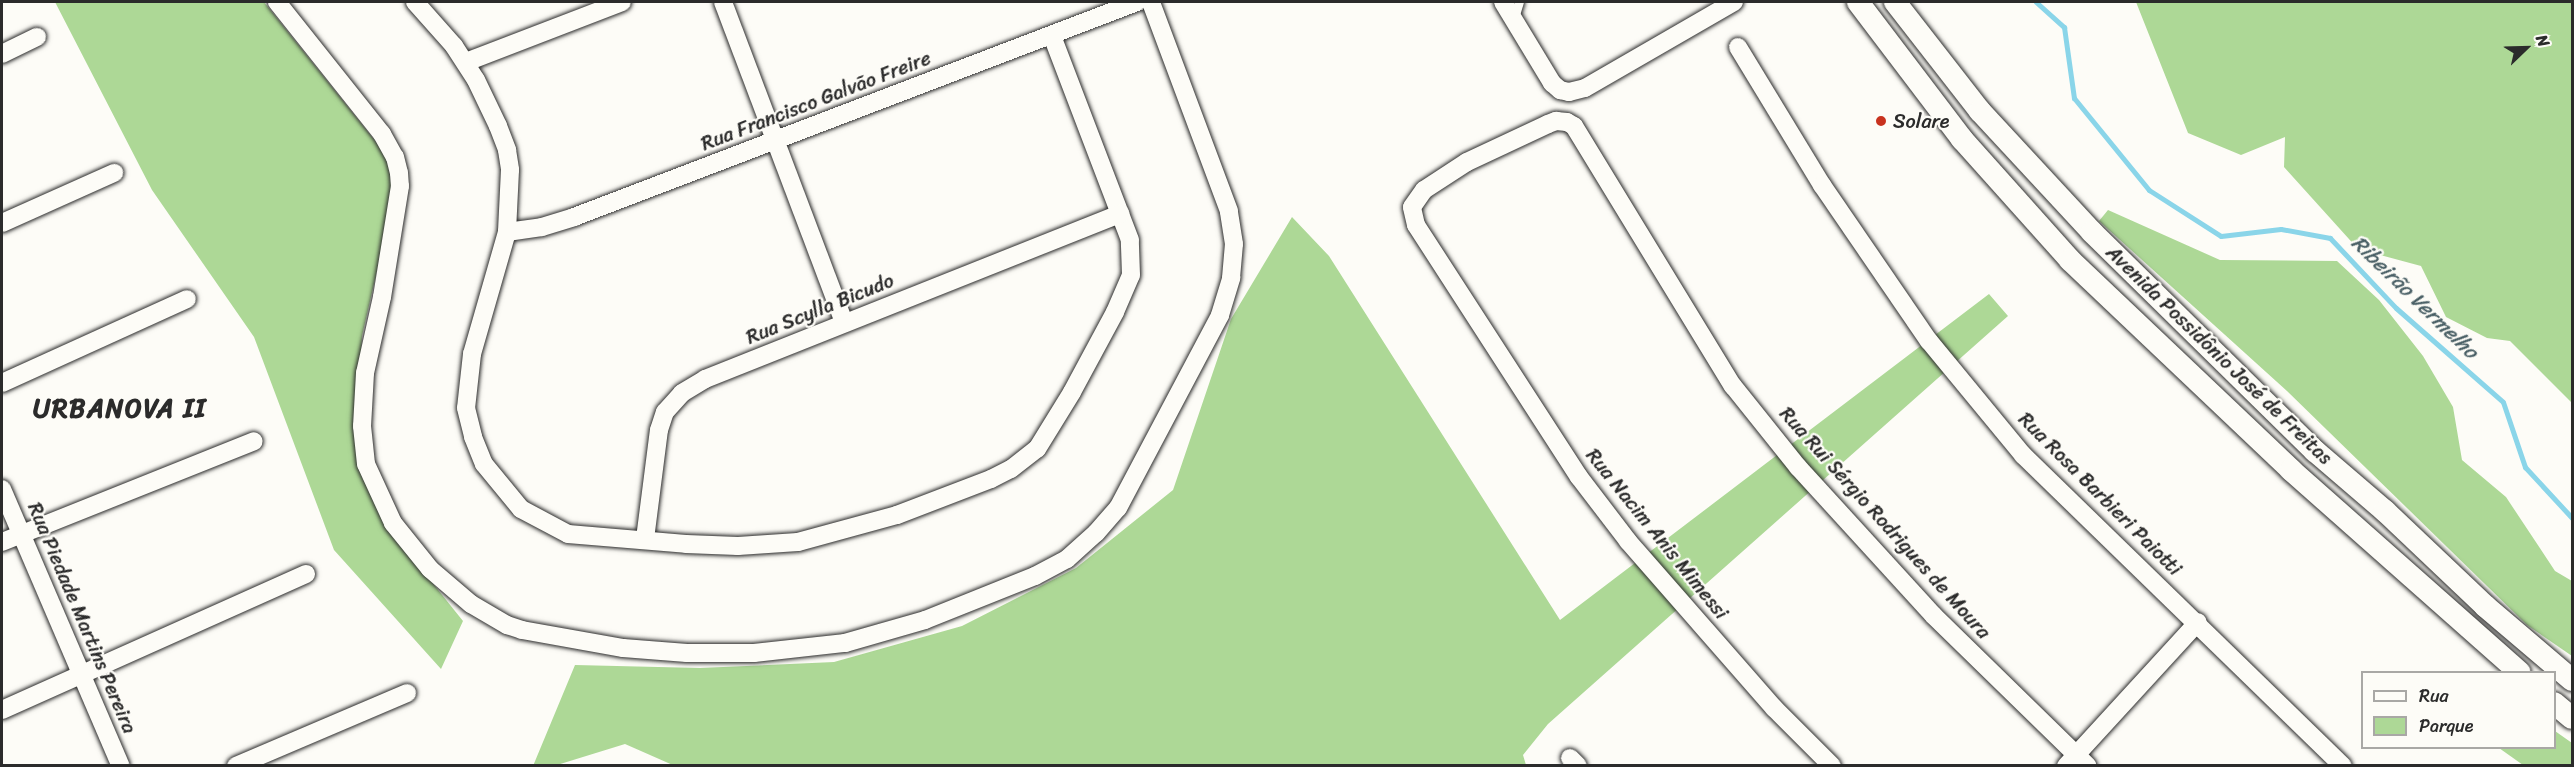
<!DOCTYPE html>
<html>
<head>
<meta charset="utf-8">
<style>
	body { margin:0 }
	#map { position:relative; width:2574px; height:767px; overflow:hidden; background:#fdfcf7; font-family:Sriracha,sans-serif }
	div>[style] { position:absolute }
	.green>* { inset:0; background:#add896 }
	.stream>* { height:5px; margin:-2.5px; padding:0 2.5px; transform-origin:2.5px; border-radius:2.5px; background:#8ad5e9 }
	.roads { filter:drop-shadow(0 0 2px #2b2b2b) drop-shadow(0 0 2px #2b2b2b) }
	.service>* { height:9px; margin:-4.5px; padding:0 4.5px; transform-origin:4.5px; border-radius:4.5px; background:#fdfcf7 }
	.minor>* { height:18px; margin:-9px; padding:0 9px; transform-origin:9px; border-radius:9px; background:#fdfcf7 }
	.tertiary>* { height:22px; margin:-11px; padding:0 11px; transform-origin:11px; border-radius:11px; background:#fdfcf7 }
	.dots>* { width:16px; height:16px; translate:-50% -50%; box-sizing:border-box; border:3px solid #fdfcf7; border-radius:50% }
	span { translate:-50% -50%; white-space:nowrap; text-align:center; line-height:1.15; -webkit-text-stroke:4.5px #fdfcf7; paint-order:stroke }
	.street-label { font-size:20px; color:#2b2b2b }
	.poi-label { font-size:20px; color:#2b2b2b }
	.left { translate:0 -50%; text-align:left }
	.water-label { font-size:21px; color:#485e64; font-style:italic }
	.district-label { font-size:26px; color:#2b2b2b; font-weight:700; letter-spacing:1.5px }
	.frame { position:absolute; inset:0; border:3px solid #2b2b2b; pointer-events:none }
	.legend { position:absolute; left:2361px; top:671px; width:195px; height:78px; box-sizing:border-box; background:#fdfcf7; border:2px solid #a9a8a5; margin:0; padding:8px 10px; list-style:none; font-size:18px; color:#2b2b2b }
	.legend li { display:flex; align-items:center; gap:12px; height:30px }
	.legend b { width:30px; border:2px solid #a9a8a5 }
	.north { position:absolute; left:2496px; top:18px; width:60px; height:60px; -webkit-text-stroke:4px #fdfcf7; paint-order:stroke; rotate:67deg; font-size:16px; font-weight:700; line-height:24px; text-align:center; color:#2b2b2b }
	.north::after { content:''; display:block; margin:auto; width:21px; height:27px; background:#2b2b2b; clip-path:polygon(50% 0,100% 100%,50% 72%,0 100%) }
</style>
</head>
<body>
<div id="map">
	<div class="green">
		<i style="clip-path:polygon(55px 2px,264px 2px,388px 157px,393px 201px,362px 336px,357px 435px,390px 530px,463px 621px,441px 669px,334px 550px,254px 337px,152px 190px)"></i>
		<i style="clip-path:polygon(2136px 2px,2572px 2px,2572px 403px,2510px 341px,2487px 338px,2446px 317px,2421px 266px,2358px 249px,2284px 167px,2285px 137px,2241px 155px,2188px 133px)"></i>
		<i style="clip-path:polygon(2108px 210px,2220px 260px,2337px 261px,2379px 300px,2423px 356px,2453px 407px,2462px 460px,2506px 497px,2555px 571px,2572px 581px,2572px 656px,2527px 625px,2287px 391px,2099px 221px)"></i>
		<i style="clip-path:polygon(1292px 217px,1329px 256px,1560px 620px,1989px 294px,2008px 316px,1548px 724px,1523px 755px,1526px 765px,675px 766px,625px 744px,557px 765px,533px 766px,575px 665px,700px 668px,834px 662px,962px 626px,1076px 568px,1173px 490px,1231px 319px)"></i>
		<i style="clip-path:polygon(2555px 731px,2572px 743px,2572px 765px,2523px 765px,2499px 748px,2554px 748px)"></i>
	</div>
	<div class="stream">
		<i style="left:2036px;top:2px;width:38px;rotate:42deg"></i>
		<i style="left:2064px;top:27px;width:72px;rotate:82deg"></i>
		<i style="left:2074px;top:98px;width:119px;rotate:50.8deg"></i>
		<i style="left:2149px;top:190px;width:85px;rotate:32.6deg"></i>
		<i style="left:2221px;top:236px;width:60px;rotate:-6.7deg"></i>
		<i style="left:2281px;top:229px;width:50px;rotate:10.4deg"></i>
		<i style="left:2330px;top:238px;width:96px;rotate:46.7deg"></i>
		<i style="left:2396px;top:308px;width:142px;rotate:41.3deg"></i>
		<i style="left:2503px;top:402px;width:69px;rotate:71.3deg"></i>
		<i style="left:2525px;top:467px;width:69px;rotate:47.3deg"></i>
	</div>
	<div class="roads">
		<div class="service">
			<i style="left:1514px;top:18px;width:17px;rotate:-73deg"></i>
		</div>
		<div class="minor">
			<i style="left:277px;top:2px;width:169px;rotate:51.5deg"></i>
			<i style="left:382px;top:134px;width:26px;rotate:61deg"></i>
			<i style="left:395px;top:157px;width:16px;rotate:76deg"></i>
			<i style="left:399px;top:173px;width:13px;rotate:86deg"></i>
			<i style="left:400px;top:186px;width:112px;rotate:99.2deg"></i>
			<i style="left:382px;top:297px;width:78px;rotate:102.6deg"></i>
			<i style="left:365px;top:373px;width:53px;rotate:93.2deg"></i>
			<i style="left:362px;top:426px;width:38px;rotate:84deg"></i>
			<i style="left:366px;top:464px;width:65px;rotate:65.4deg"></i>
			<i style="left:393px;top:523px;width:59px;rotate:51.2deg"></i>
			<i style="left:430px;top:569px;width:54px;rotate:40.5deg"></i>
			<i style="left:471px;top:604px;width:42px;rotate:30.3deg"></i>
			<i style="left:507px;top:625px;width:16px;rotate:18deg"></i>
			<i style="left:522px;top:630px;width:103px;rotate:10.1deg"></i>
			<i style="left:623px;top:648px;width:64px;rotate:4.5deg"></i>
			<i style="left:687px;top:653px;width:67px"></i>
			<i style="left:754px;top:653px;width:92px;rotate:-6.3deg"></i>
			<i style="left:845px;top:643px;width:83px;rotate:-16deg"></i>
			<i style="left:925px;top:620px;width:118px;rotate:-21.8deg"></i>
			<i style="left:1035px;top:576px;width:36px;rotate:-28deg"></i>
			<i style="left:1067px;top:559px;width:39px;rotate:-42deg"></i>
			<i style="left:1096px;top:533px;width:33px;rotate:-49deg"></i>
			<i style="left:1118px;top:508px;width:218px;rotate:-62.1deg"></i>
			<i style="left:1220px;top:315px;width:39px;rotate:-73deg"></i>
			<i style="left:1231px;top:278px;width:34px;rotate:-85deg"></i>
			<i style="left:1234px;top:244px;width:33px;rotate:-99deg"></i>
			<i style="left:1229px;top:211px;width:223px;rotate:-110.5deg"></i>
			<i style="left:415px;top:2px;width:59px;rotate:48.4deg"></i>
			<i style="left:454px;top:46px;width:40px;rotate:57.1deg"></i>
			<i style="left:476px;top:80px;width:51px;rotate:64.4deg"></i>
			<i style="left:498px;top:126px;width:26px;rotate:69deg"></i>
			<i style="left:507px;top:150px;width:20px;rotate:81deg"></i>
			<i style="left:510px;top:170px;width:62px;rotate:92.8deg"></i>
			<i style="left:507px;top:232px;width:127px;rotate:106deg"></i>
			<i style="left:472px;top:354px;width:54px;rotate:96.3deg"></i>
			<i style="left:466px;top:408px;width:30px;rotate:76deg"></i>
			<i style="left:473px;top:437px;width:29px;rotate:68deg"></i>
			<i style="left:484px;top:464px;width:58px;rotate:50.6deg"></i>
			<i style="left:521px;top:509px;width:53px;rotate:28deg"></i>
			<i style="left:568px;top:534px;width:118px;rotate:4.8deg"></i>
			<i style="left:686px;top:544px;width:52px;rotate:2.2deg"></i>
			<i style="left:738px;top:546px;width:60px;rotate:-3.8deg"></i>
			<i style="left:798px;top:542px;width:103px;rotate:-15.3deg"></i>
			<i style="left:897px;top:515px;width:101px;rotate:-21deg"></i>
			<i style="left:991px;top:479px;width:22px;rotate:-27deg"></i>
			<i style="left:1011px;top:469px;width:33px;rotate:-38deg"></i>
			<i style="left:1037px;top:449px;width:67px;rotate:-58.4deg"></i>
			<i style="left:1072px;top:392px;width:91px;rotate:-61.7deg"></i>
			<i style="left:1115px;top:312px;width:40px;rotate:-66.6deg"></i>
			<i style="left:1131px;top:275px;width:35px;rotate:-92deg"></i>
			<i style="left:1130px;top:240px;width:218px;rotate:-110.9deg"></i>
			<i style="left:723px;top:2px;width:343px;rotate:69.3deg"></i>
			<i style="left:1503px;top:2px;width:95px;rotate:58.8deg"></i>
			<i style="left:1552px;top:83px;width:11px;rotate:41deg"></i>
			<i style="left:1560px;top:90px;width:9px;rotate:13deg"></i>
			<i style="left:1569px;top:92px;width:16px;rotate:-14deg"></i>
			<i style="left:1585px;top:88px;width:172px;rotate:-30deg"></i>
			<i style="left:1738px;top:47px;width:162px;rotate:58.7deg"></i>
			<i style="left:1822px;top:185px;width:189px;rotate:55.6deg"></i>
			<i style="left:1929px;top:341px;width:148px;rotate:50.5deg"></i>
			<i style="left:2023px;top:455px;width:446px;rotate:44.2deg"></i>
			<i style="left:2px;top:54px;width:39px;rotate:-26deg"></i>
			<i style="left:466px;top:62px;width:167px;rotate:-21deg"></i>
			<i style="left:2px;top:223px;width:123px;rotate:-24.1deg"></i>
			<i style="left:507px;top:232px;width:35px;rotate:-8deg"></i>
			<i style="left:542px;top:227px;width:34px;rotate:-17deg"></i>
			<i style="left:574px;top:217px;width:603px;rotate:-20.9deg"></i>
			<i style="left:2px;top:383px;width:203px;rotate:-24.4deg"></i>
			<i style="left:2px;top:489px;width:301px;rotate:66.8deg"></i>
			<i style="left:645px;top:539px;width:110px;rotate:-82.7deg"></i>
			<i style="left:659px;top:430px;width:19px;rotate:-72deg"></i>
			<i style="left:665px;top:412px;width:25px;rotate:-48deg"></i>
			<i style="left:682px;top:393px;width:27px;rotate:-31deg"></i>
			<i style="left:705px;top:379px;width:447px;rotate:-21.7deg"></i>
			<i style="left:2px;top:542px;width:271px;rotate:-21.8deg"></i>
			<i style="left:2px;top:710px;width:333px;rotate:-24.1deg"></i>
			<i style="left:1570px;top:758px;width:11px;rotate:45deg"></i>
			<i style="left:236px;top:766px;width:186px;rotate:-23.1deg"></i>
			<i style="left:1832px;top:766px;width:82px;rotate:-135deg"></i>
			<i style="left:1774px;top:708px;width:222px;rotate:-131.2deg"></i>
			<i style="left:1628px;top:541px;width:81px;rotate:-127.4deg"></i>
			<i style="left:1579px;top:477px;width:300px;rotate:-122.9deg"></i>
			<i style="left:1416px;top:225px;width:18px;rotate:-103deg"></i>
			<i style="left:1412px;top:207px;width:21px;rotate:-55deg"></i>
			<i style="left:1424px;top:190px;width:51px;rotate:-33.1deg"></i>
			<i style="left:1467px;top:162px;width:89px;rotate:-25.1deg"></i>
			<i style="left:1548px;top:124px;width:9px;rotate:-21deg"></i>
			<i style="left:1556px;top:121px;width:11px;rotate:5deg"></i>
			<i style="left:1567px;top:122px;width:8px;rotate:30deg"></i>
			<i style="left:1574px;top:126px;width:305px;rotate:58.6deg"></i>
			<i style="left:1733px;top:386px;width:104px;rotate:51.3deg"></i>
			<i style="left:1798px;top:467px;width:200px;rotate:47.6deg"></i>
			<i style="left:1933px;top:615px;width:216px;rotate:44.3deg"></i>
			<i style="left:2066px;top:766px;width:195px;rotate:-47.5deg"></i>
		</div>
		<div class="tertiary">
			<i style="left:1858px;top:2px;width:172px;rotate:52.8deg"></i>
			<i style="left:1962px;top:139px;width:162px;rotate:48.2deg"></i>
			<i style="left:2070px;top:260px;width:305px;rotate:43.5deg"></i>
			<i style="left:2291px;top:470px;width:305px;rotate:41.5deg"></i>
			<i style="left:1895px;top:2px;width:138px;rotate:52.1deg"></i>
			<i style="left:1980px;top:111px;width:165px;rotate:47.2deg"></i>
			<i style="left:2092px;top:232px;width:313px;rotate:44.5deg"></i>
			<i style="left:2315px;top:451px;width:92px;rotate:40.6deg"></i>
			<i style="left:2385px;top:511px;width:138px;rotate:43.5deg"></i>
			<i style="left:2485px;top:606px;width:114px;rotate:40.4deg"></i>
			<i style="left:2554px;top:703px;width:23px;rotate:40deg"></i>
		</div>
	</div>
	<div class="dots">
		<i style="left:1881px;top:121px;background:#c8321e"></i>
	</div>
	<div class="street-label">
		<span style="left:816px;top:101px;rotate:-21deg">Rua Francisco Galvão Freire</span>
		<span style="left:820px;top:309px;rotate:-22deg">Rua Scylla Bicudo</span>
		<span style="left:2219px;top:355px;rotate:44deg">Avenida Possidônio José de Freitas</span>
		<span style="left:2100px;top:494px;rotate:45deg">Rua Rosa Barbieri Paiotti</span>
		<span style="left:1885px;top:523px;rotate:48deg">Rua Rui Sérgio Rodrigues de Moura</span>
		<span style="left:1657px;top:534px;rotate:51deg">Rua Nacim Anis Mimessi</span>
		<span style="left:82px;top:618px;rotate:67deg">Rua Piedade Martins Pereira</span>
	</div>
	<div class="poi-label">
		<span class="left" style="left:1893px;top:121px">Solare</span>
	</div>
	<div class="water-label">
		<span style="left:2415px;top:297px;rotate:44deg">Ribeirão Vermelho</span>
	</div>
	<div class="district-label">
		<span style="left:120px;top:409px">URBANOVA II</span>
	</div>
	<div class="frame"></div>
	<ul class="legend">
	<li><b style="height:8px;background:#fdfcf7"></b>Rua</li>
	<li><b style="height:16px;background:#add896"></b>Parque</li>
	</ul>
	<div class="north">N</div>
</div>
</body>
</html>
